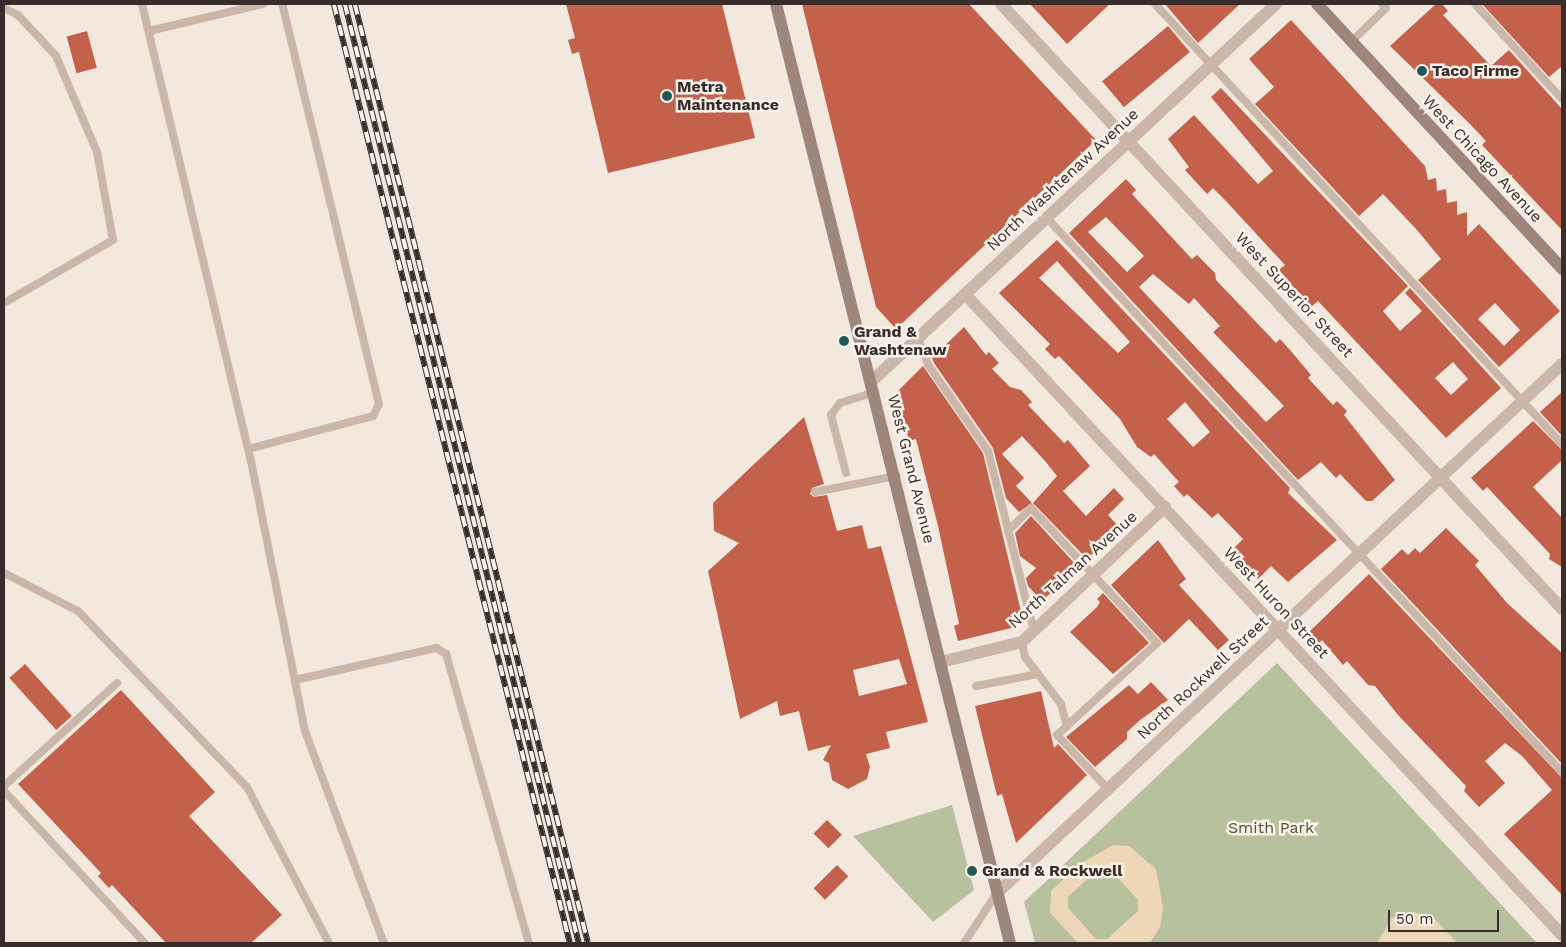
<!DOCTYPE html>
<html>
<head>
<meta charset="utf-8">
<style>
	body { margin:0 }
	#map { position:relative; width:1566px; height:947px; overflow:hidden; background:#f2e8de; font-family:"Work Sans",sans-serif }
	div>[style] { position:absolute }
	.green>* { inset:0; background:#b8c19e }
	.sand>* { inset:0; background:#edd7b6 }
	.building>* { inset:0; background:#c3614b; transform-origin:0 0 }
	.service>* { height:8px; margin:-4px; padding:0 4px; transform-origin:4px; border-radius:4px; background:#cab7aa }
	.minor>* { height:12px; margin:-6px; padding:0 6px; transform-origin:6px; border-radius:6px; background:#cab7aa }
	.secondary>* { height:12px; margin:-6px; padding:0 6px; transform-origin:6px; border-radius:6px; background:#9e867c }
	.rail>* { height:5.5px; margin-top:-2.75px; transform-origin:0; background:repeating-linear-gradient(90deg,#faf2eb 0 11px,#382d2a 0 22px); box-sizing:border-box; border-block:1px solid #382d2a }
	.dots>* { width:14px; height:14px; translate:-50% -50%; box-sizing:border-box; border:2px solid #faf2eb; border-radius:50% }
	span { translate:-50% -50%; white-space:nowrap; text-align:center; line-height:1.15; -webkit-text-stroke:5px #faf2eb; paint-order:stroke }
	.poi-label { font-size:16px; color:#382d2a; font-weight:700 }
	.left { translate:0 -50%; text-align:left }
	.street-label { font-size:16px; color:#382d2a }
	.park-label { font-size:16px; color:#4a562e }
	.frame { position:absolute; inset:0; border:5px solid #382d2a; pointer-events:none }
	.scale { position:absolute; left:1388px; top:910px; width:111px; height:22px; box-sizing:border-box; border:2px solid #382d2a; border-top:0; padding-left:6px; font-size:15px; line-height:18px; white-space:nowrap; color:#382d2a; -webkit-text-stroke:4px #faf2eb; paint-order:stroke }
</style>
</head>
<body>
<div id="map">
	<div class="green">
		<i style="clip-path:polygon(1277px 663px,1537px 943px,1035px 943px,1024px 902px)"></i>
		<i style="clip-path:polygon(952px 805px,974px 890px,933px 922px,853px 836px)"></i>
	</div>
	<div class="sand">
		<i style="clip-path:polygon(evenodd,1113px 845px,1129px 846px,1156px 869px,1163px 908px,1160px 927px,1150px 943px,1078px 943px,1050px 913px,1051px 891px,1080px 864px,1113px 845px,1099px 868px,1109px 868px,1138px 900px,1138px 911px,1107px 939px,1096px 939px,1068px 908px,1068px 897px,1099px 868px)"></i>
		<i style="clip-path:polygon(1413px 912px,1434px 918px,1457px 943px,1377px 943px,1392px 918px)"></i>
	</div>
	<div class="building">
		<i style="clip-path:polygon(566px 4px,722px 4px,755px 138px,608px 173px,579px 52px,572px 54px,568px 40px,575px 38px)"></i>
		<i style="clip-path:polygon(802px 4px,969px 4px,1096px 140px,896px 329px,876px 307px)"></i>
		<i style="clip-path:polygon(1030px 4px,1110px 4px,1067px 44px)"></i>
		<i style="clip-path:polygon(1165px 4px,1240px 4px,1198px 43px)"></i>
		<i style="clip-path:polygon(1436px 4px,1442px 4px,1448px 11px,1443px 15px,1491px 66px,1509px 50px,1562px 109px,1562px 230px,1482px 145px,1486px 141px,1470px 124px,1390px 46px)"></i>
		<i style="clip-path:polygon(1482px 4px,1562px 4px,1562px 66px,1549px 77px)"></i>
		<i style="clip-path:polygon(evenodd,1291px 20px,1425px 166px,1428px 180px,1436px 178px,1437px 191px,1446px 189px,1447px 203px,1457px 201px,1457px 215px,1467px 212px,1467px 236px,1479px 224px,1560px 311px,1499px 367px,1418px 280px,1441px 259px,1417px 230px,1383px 194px,1359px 216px,1255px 104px,1274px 87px,1249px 59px,1291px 20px,1495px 303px,1520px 330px,1504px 346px,1478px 319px,1495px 303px)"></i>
		<i style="left:1168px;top:26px;width:34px;height:86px;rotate:50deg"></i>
		<i style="left:87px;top:31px;width:38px;height:21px;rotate:75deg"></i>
		<i style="clip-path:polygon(evenodd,1221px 88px,1408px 286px,1383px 311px,1400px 331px,1422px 311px,1405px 293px,1410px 288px,1501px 388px,1446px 438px,1318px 301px,1311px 307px,1301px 296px,1279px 270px,1285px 265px,1225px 200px,1213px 188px,1207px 194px,1185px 170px,1189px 167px,1168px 139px,1194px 115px,1258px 184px,1273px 171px,1211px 97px,1221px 88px,1453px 362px,1468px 379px,1451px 395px,1435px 378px,1453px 362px)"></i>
		<i style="clip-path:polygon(evenodd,1126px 179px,1136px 190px,1132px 194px,1177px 243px,1192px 259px,1197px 255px,1215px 273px,1216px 280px,1276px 343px,1280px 339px,1290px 350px,1311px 375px,1308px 378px,1333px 405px,1337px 401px,1347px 411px,1344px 415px,1395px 480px,1372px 501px,1366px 501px,1340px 474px,1336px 478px,1321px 462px,1298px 480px,1069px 233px,1126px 179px,1106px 217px,1144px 256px,1127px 272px,1088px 232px,1106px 217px,1126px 179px,1153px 274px,1189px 304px,1194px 298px,1220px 326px,1213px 332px,1284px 406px,1266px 422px,1139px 287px,1153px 274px)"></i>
		<i style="clip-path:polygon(evenodd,1057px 240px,1290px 488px,1288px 493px,1337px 540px,1288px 582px,1271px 566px,1258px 579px,1233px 549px,1243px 539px,1218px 513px,1212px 518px,1187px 494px,1184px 497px,1174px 486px,1179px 482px,1154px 454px,1151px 457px,1137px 447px,1120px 419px,1059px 356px,1055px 359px,1045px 349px,1050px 344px,999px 293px,1057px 240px,1057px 261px,1130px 342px,1118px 353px,1039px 278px,1057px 261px,1057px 240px,1185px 402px,1210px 432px,1193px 447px,1167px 419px,1185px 402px)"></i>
		<i style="clip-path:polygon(964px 327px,986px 355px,989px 352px,999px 363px,992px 369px,1010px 387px,1021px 390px,1032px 402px,1028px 405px,1064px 443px,1068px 440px,1090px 466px,1063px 491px,1086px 516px,1114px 488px,1124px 499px,1108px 515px,1120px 528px,1087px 559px,1033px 503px,1057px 476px,1045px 461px,1022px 436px,1002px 454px,1024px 478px,1016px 486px,1032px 503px,1019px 512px,1006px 498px,993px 448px,934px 363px,932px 358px)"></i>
		<i style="clip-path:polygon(923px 366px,983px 453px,1023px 620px,1015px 627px,958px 641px,954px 626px,959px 624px,938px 526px,916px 439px,909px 441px,897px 392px)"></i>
		<i style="clip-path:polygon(1562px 392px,1562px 436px,1540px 412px)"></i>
		<i style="clip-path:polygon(evenodd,804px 417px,824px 484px,812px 488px,810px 494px,814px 497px,827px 495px,837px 531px,862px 525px,868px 549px,881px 546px,928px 722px,886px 732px,890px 748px,866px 754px,870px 767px,867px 779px,848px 789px,832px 780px,829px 763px,823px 760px,831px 745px,808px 751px,799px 711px,780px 716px,777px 701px,740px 719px,708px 571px,739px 543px,714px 531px,713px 503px,804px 417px,899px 659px,907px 684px,859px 696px,853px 670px,899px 659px)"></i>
		<i style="clip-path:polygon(1533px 421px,1562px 450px,1562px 460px,1533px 487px,1562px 518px,1562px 567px,1549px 559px,1550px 554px,1487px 487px,1483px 491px,1471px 478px)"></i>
		<i style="clip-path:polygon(1031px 516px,1078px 567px,1042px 601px,1028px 586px,1026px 578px,1036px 568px,1020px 556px,1015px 533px)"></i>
		<i style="clip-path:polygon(1446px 528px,1479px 561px,1475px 565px,1508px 604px,1562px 653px,1562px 764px,1381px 569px,1402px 549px,1408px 555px,1415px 548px,1420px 553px)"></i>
		<i style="clip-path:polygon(1158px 540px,1186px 579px,1179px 585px,1229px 640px,1218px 650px,1189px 619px,1164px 643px,1111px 585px)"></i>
		<i style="clip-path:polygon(1369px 574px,1562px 778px,1562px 895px,1504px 834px,1552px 790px,1522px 756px,1505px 743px,1485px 761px,1505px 783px,1479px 807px,1464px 791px,1466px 786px,1398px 715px,1375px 686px,1368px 685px,1347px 661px,1343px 665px,1322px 640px,1319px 643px,1309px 632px)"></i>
		<i style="clip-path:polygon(1103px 593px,1149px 643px,1113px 674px,1070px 632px,1097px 607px,1100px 602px,1097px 599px)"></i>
		<i style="left:25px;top:664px;width:70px;height:21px;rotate:48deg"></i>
		<i style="clip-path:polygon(1151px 682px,1168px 700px,1140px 720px,1127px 732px,1127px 739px,1095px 767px,1066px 737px,1129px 685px,1138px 694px)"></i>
		<i style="clip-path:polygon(121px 690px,215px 792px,189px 816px,282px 915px,251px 943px,166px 943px,112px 885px,109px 888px,98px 876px,101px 873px,18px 784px)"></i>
		<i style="clip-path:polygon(1041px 691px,1054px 748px,1058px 744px,1087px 775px,1016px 843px,1002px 794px,997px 796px,975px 706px)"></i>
		<i style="left:827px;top:820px;width:21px;height:19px;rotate:45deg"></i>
		<i style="left:837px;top:865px;width:16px;height:33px;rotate:45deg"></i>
	</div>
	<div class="service">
		<i style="left:142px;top:4px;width:470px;rotate:76.6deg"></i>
		<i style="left:251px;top:461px;width:275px;rotate:78.7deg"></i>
		<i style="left:305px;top:731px;width:226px;rotate:69.6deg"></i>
		<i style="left:1155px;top:4px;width:599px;rotate:47.23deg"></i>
		<i style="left:1475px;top:4px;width:129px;rotate:47.5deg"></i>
		<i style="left:4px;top:8px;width:16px;rotate:27deg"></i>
		<i style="left:18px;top:15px;width:56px;rotate:47.2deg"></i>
		<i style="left:56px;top:56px;width:104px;rotate:66.9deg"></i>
		<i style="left:97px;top:152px;width:89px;rotate:79.7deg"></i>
		<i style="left:113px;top:240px;width:126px;rotate:150deg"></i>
		<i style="left:149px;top:31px;width:117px;rotate:-13.3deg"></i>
		<i style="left:1352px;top:41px;width:47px;rotate:-44.1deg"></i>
		<i style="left:1386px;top:8px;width:6px;rotate:-135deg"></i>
		<i style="left:1047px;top:218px;width:756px;rotate:47.09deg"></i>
		<i style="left:918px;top:338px;width:30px;rotate:69deg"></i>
		<i style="left:929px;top:366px;width:103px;rotate:55.2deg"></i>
		<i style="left:988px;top:451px;width:187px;rotate:75.7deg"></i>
		<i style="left:248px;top:449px;width:129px;rotate:-14.8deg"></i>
		<i style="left:373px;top:416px;width:13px;rotate:-63deg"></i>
		<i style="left:379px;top:404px;width:412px;rotate:-103.6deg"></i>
		<i style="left:846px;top:473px;width:60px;rotate:-104.5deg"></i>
		<i style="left:831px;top:415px;width:15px;rotate:-53deg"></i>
		<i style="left:840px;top:403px;width:37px;rotate:-17deg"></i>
		<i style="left:815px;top:492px;width:83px;rotate:-11.2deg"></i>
		<i style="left:1008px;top:531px;width:33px;rotate:-45deg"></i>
		<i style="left:1031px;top:508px;width:185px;rotate:47deg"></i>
		<i style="left:1157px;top:643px;width:136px;rotate:137.4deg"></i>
		<i style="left:1057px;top:735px;width:74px;rotate:46.6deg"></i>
		<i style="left:4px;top:573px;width:83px;rotate:27.2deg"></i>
		<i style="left:78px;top:611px;width:244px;rotate:46.2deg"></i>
		<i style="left:247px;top:787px;width:176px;rotate:62.3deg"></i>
		<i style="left:1022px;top:642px;width:15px;rotate:79deg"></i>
		<i style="left:1025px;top:657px;width:59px;rotate:52.5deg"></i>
		<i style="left:1061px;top:704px;width:23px;rotate:75deg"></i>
		<i style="left:295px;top:680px;width:145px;rotate:-12.8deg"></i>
		<i style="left:436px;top:648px;width:12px;rotate:31deg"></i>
		<i style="left:446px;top:654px;width:301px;rotate:74deg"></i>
		<i style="left:976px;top:686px;width:63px;rotate:-11deg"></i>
		<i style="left:4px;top:786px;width:153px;rotate:-42.3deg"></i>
		<i style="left:4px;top:791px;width:207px;rotate:47.2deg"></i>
		<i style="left:964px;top:943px;width:60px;rotate:-56.6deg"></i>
	</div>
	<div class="minor">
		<i style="left:1001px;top:4px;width:825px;rotate:47.16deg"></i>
		<i style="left:965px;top:294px;width:876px;rotate:47.04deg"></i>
		<i style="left:873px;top:380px;width:551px;rotate:-43.01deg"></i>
		<i style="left:941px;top:662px;width:83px;rotate:-13.9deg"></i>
		<i style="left:1022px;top:642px;width:197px;rotate:-43.4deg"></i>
		<i style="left:997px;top:893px;width:774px;rotate:-43.12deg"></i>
	</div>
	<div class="secondary">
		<i style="left:776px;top:4px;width:968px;rotate:76.01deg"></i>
		<i style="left:1317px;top:4px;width:361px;rotate:47.2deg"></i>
	</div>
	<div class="rail">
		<i style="left:334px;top:4px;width:968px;rotate:75.89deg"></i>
		<i style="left:345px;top:4px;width:968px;rotate:76.01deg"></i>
		<i style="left:355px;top:4px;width:967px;rotate:76.06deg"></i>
	</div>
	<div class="dots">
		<i style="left:1422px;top:71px;background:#205959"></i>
		<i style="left:667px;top:96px;background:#205959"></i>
		<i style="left:844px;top:341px;background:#205959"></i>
		<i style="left:972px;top:871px;background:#205959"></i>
	</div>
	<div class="poi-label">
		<span class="left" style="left:1432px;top:71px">Taco Firme</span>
		<span class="left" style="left:677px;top:96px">Metra<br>Maintenance</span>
		<span class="left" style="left:854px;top:341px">Grand &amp;<br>Washtenaw</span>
		<span class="left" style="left:982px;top:871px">Grand &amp; Rockwell</span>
	</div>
	<div class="street-label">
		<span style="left:1482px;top:159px;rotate:47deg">West Chicago Avenue</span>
		<span style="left:1063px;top:180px;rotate:-43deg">North Washtenaw Avenue</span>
		<span style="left:1294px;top:295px;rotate:47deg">West Superior Street</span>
		<span style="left:911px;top:469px;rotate:76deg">West Grand Avenue</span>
		<span style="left:1073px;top:570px;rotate:-42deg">North Talman Avenue</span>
		<span style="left:1276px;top:603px;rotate:47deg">West Huron Street</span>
		<span style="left:1203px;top:678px;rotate:-43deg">North Rockwell Street</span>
	</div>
	<div class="park-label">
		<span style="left:1271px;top:828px">Smith Park</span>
	</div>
	<div class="frame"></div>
	<div class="scale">50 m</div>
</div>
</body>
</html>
